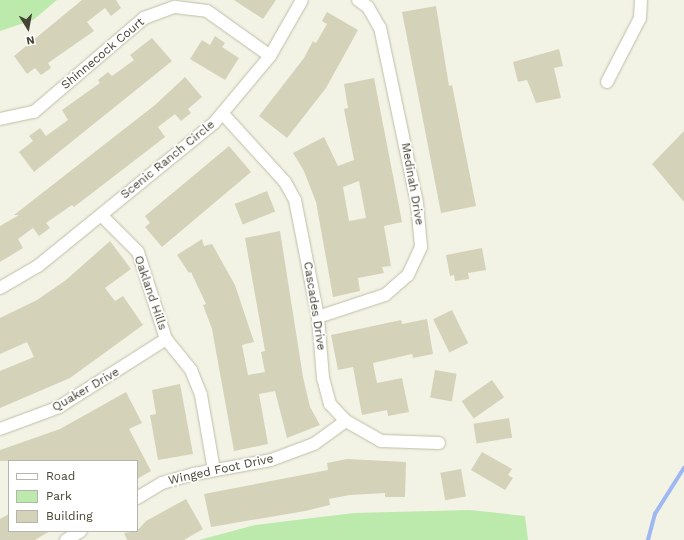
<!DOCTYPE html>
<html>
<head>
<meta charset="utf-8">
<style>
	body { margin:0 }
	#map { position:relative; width:684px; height:540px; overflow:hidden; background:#f3f3e5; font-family:"Work Sans",sans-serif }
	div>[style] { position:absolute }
	.green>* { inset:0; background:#bce9ac }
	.stream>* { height:3.5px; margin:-1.75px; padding:0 1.75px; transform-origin:1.75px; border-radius:1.75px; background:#9eb8f2 }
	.building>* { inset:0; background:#d5d2ba; transform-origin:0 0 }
	.roads { filter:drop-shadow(0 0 1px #bfbda7) drop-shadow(0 0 1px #bfbda7) }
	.minor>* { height:12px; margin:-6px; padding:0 6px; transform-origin:6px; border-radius:6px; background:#fff }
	span { translate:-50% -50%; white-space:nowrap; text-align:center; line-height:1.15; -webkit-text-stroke:3.5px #fff; paint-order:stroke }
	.street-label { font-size:12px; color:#454334 }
	.legend { position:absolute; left:8px; top:460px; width:130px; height:72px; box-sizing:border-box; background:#fff; border:1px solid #b5b4ae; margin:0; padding:5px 7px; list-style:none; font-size:12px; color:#454334 }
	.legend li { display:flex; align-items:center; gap:8px; height:20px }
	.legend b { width:20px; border:1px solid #b5b4ae }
	.north { position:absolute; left:8px; top:8px; width:40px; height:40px; -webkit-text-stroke:3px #fff; paint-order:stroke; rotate:169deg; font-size:11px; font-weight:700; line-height:16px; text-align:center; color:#454334 }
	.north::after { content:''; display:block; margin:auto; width:14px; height:18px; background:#454334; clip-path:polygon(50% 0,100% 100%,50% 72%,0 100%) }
</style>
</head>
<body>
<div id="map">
	<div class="green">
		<i style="clip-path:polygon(0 0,57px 0,33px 20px,0 31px)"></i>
		<i style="clip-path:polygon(470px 510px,525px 516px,528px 540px,199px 540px,255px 525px,354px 513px)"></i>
	</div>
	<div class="stream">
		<i style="left:648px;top:540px;width:27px;rotate:-75deg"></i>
		<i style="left:655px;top:514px;width:54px;rotate:-57.8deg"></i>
	</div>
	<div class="building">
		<i style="clip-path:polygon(82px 0,116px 0,121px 8px,111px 16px,105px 8px,87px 22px,94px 31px,48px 63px,51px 68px,41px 75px,35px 68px,27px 74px,14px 56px)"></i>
		<i style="clip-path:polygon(234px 0,276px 0,263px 19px)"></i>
		<i style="clip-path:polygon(436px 6px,449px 86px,452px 85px,476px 206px,441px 213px,402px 12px)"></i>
		<i style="clip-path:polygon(327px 12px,358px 30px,326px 88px,287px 138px,259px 116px,304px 58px,313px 41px,316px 43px,327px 24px,322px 21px)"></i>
		<i style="clip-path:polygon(215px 36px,225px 43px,222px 47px,239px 58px,225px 80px,190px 59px,202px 40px,210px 45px)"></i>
		<i style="clip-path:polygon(152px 38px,172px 61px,34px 172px,19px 152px,33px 141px,29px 136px,40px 128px,46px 136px,68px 120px,62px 110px,100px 83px,98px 80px,108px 72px,112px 76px,134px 60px,130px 55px)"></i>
		<i style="clip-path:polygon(559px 49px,563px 66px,554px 68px,561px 98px,536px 103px,527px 80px,518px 82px,513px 62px)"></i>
		<i style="clip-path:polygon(185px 77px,202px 97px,188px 109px,191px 113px,181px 121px,175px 114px,158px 127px,165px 137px,74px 207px,72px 205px,46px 223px,50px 228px,39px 236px,33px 228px,18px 239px,23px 248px,0 262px,0 226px,19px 215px,14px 215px,155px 105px)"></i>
		<i style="clip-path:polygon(evenodd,374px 78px,402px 222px,384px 226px,391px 266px,382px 267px,384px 273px,358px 278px,360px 291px,333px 297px,316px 202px,304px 171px,293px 153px,324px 137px,338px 166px,354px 160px,344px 109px,348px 108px,344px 84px,374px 78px,359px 181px,366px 218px,349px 221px,343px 187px,359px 181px)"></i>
		<i style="clip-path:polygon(684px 131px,684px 202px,652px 164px)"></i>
		<i style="clip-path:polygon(229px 146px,251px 172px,162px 247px,145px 227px,150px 223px,145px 216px)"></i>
		<i style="left:267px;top:191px;width:22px;height:35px;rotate:68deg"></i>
		<i style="clip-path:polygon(280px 231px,303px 377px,310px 407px,320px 425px,287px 438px,275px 391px,259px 394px,268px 444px,234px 451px,212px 329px,203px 305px,206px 304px,191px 272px,189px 273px,177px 255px,202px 239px,204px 246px,212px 244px,235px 285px,254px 342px,242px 345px,248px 375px,265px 372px,261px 352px,265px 351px,245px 238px)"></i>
		<i style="clip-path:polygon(110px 241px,131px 269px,105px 288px,115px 301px,123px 296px,143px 325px,70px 378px,0 408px,0 371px,34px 357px,27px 342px,0 354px,0 318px,37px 300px,66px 280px)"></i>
		<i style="clip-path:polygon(482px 248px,486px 270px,468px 273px,469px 279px,455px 281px,454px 275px,450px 276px,446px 255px)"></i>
		<i style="left:452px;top:310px;width:37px;height:21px;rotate:64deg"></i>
		<i style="clip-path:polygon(427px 319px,433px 354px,413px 358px,412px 354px,373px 363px,377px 383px,402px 378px,409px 412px,388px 416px,387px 410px,362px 415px,353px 367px,338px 370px,331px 335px,401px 320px,402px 324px)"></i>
		<i style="left:435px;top:370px;width:22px;height:28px;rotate:10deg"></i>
		<i style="left:492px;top:380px;width:21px;height:37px;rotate:55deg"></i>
		<i style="clip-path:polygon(180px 384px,193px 454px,158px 460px,150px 415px,156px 414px,152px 390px)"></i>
		<i style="clip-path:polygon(126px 392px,142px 423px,129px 429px,151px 471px,137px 479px,137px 461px,0 461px,0 450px,60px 429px)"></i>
		<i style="left:509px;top:418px;width:20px;height:36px;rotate:81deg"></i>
		<i style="clip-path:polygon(482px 452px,512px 469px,508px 475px,513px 478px,505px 490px,471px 470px)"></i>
		<i style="clip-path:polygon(347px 459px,406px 462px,405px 497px,385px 497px,385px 493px,350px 495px,329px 499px,330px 505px,305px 511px,211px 527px,204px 494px,328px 470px,327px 463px)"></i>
		<i style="left:461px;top:469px;width:28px;height:21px;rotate:80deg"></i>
		<i style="clip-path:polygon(186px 499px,203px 529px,184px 540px,127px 540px,124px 533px,137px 531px,146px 521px)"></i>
		<i style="clip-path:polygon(9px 514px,9px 531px,50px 531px,35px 540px,0 540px,0 519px)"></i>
	</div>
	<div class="roads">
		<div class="minor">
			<i style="left:607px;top:82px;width:72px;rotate:-62.7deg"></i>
			<i style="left:640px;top:18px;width:18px;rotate:-87deg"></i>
			<i style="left:223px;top:114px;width:92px;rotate:47.6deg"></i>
			<i style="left:285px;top:182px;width:21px;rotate:61deg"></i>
			<i style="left:295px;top:200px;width:119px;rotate:78.9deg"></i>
			<i style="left:318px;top:317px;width:61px;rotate:85.3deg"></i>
			<i style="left:323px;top:378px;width:27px;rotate:75deg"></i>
			<i style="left:330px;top:404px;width:23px;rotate:47deg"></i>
			<i style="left:346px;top:421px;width:40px;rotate:29.7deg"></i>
			<i style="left:381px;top:441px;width:58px;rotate:2deg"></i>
			<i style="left:0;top:119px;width:35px;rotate:-12deg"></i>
			<i style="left:34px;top:112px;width:145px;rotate:-40.5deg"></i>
			<i style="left:144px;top:18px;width:33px;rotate:-20deg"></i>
			<i style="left:175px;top:7px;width:32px;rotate:7deg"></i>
			<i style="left:207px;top:11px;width:77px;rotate:35.5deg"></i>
			<i style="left:101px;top:215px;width:52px;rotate:45deg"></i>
			<i style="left:138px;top:252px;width:91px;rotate:72.2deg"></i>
			<i style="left:166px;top:339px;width:40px;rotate:51deg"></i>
			<i style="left:191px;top:370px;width:27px;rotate:68deg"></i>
			<i style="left:201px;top:395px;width:76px;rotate:80.2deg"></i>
			<i style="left:0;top:288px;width:44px;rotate:-30.1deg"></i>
			<i style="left:38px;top:266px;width:227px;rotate:-39.1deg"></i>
			<i style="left:214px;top:123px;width:87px;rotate:-50.1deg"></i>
			<i style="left:270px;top:56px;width:64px;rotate:-60.3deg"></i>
			<i style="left:318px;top:317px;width:71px;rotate:-18.2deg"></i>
			<i style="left:385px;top:295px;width:30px;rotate:-41deg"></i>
			<i style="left:408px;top:275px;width:31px;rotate:-65deg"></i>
			<i style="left:421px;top:247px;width:44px;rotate:-95.2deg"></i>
			<i style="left:417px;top:203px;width:179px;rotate:-101.9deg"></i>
			<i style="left:380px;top:28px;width:24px;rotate:-120deg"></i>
			<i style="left:368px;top:7px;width:12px;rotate:-145deg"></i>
			<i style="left:0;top:429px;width:63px;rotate:-20.4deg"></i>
			<i style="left:59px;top:407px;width:127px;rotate:-32.4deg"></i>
			<i style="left:137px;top:498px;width:29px;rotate:-31deg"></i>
			<i style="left:162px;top:483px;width:33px;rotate:-16deg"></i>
			<i style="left:194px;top:474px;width:78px;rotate:-10.3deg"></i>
			<i style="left:271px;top:460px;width:46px;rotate:-20.4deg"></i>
			<i style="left:314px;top:444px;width:39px;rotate:-36deg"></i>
			<i style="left:66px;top:540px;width:17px;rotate:-31deg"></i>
		</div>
	</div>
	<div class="street-label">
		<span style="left:103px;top:54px;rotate:-40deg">Shinnecock Court</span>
		<span style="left:168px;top:160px;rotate:-39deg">Scenic Ranch Circle</span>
		<span style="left:412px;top:184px;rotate:80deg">Medinah Drive</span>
		<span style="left:150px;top:293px;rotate:71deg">Oakland Hills</span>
		<span style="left:314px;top:306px;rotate:81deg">Cascades Drive</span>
		<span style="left:86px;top:390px;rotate:-30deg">Quaker Drive</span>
		<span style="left:221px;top:470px;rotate:-12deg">Winged Foot Drive</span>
	</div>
	<ul class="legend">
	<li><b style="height:5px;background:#fff"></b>Road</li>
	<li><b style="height:11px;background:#bce9ac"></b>Park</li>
	<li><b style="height:11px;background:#d5d2ba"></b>Building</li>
	</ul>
	<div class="north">N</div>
</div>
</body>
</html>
